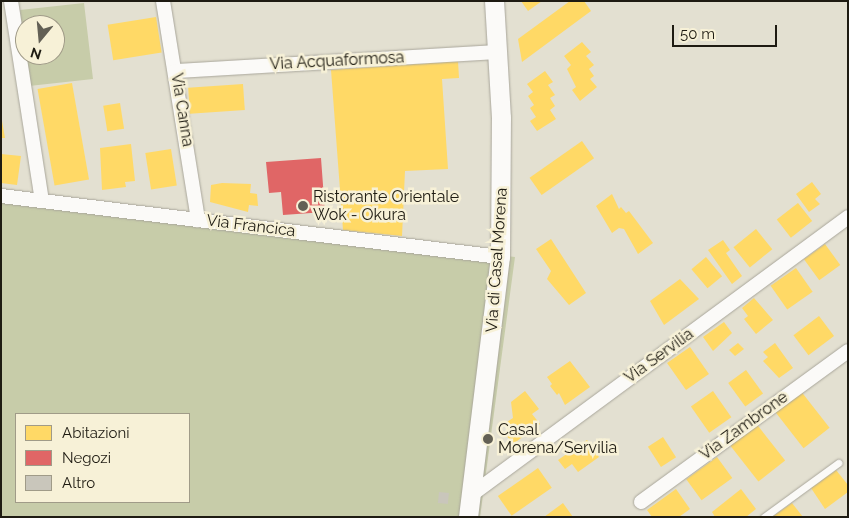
<!DOCTYPE html>
<html>
<head>
<meta charset="utf-8">
<style>
	body { margin:0 }
	#map { position:relative; width:849px; height:518px; overflow:hidden; background:#e3e0d1; font-family:Raleway,sans-serif }
	div>[style] { position:absolute }
	.green>* { inset:0; background:#c7cca9 }
	.homes>* { inset:0; background:#ffd966; transform-origin:0 0 }
	.shops>* { inset:0; background:#e06666 }
	.building>* { inset:0; background:#c9c6bb; transform-origin:0 0 }
	.roads { filter:drop-shadow(0 0 1px #a9a69b) drop-shadow(0 0 1px #a9a69b) }
	.service>* { height:7px; margin:-3.5px; padding:0 3.5px; transform-origin:3.5px; border-radius:3.5px; background:#fbfaf8 }
	.minor>* { height:14px; margin:-7px; padding:0 7px; transform-origin:7px; border-radius:7px; background:#fbfaf8 }
	.secondary>* { height:19px; margin:-9.5px; padding:0 9.5px; transform-origin:9.5px; border-radius:9.5px; background:#fbfaf8 }
	.dots>* { width:14px; height:14px; translate:-50% -50%; box-sizing:border-box; border:2px solid #f7f1d7; border-radius:50% }
	span { translate:-50% -50%; white-space:nowrap; text-align:center; line-height:1.15; -webkit-text-stroke:5px #f7f1d7; paint-order:stroke }
	.street-label { font-size:16px; color:#1e1b12 }
	.poi-label { font-size:16px; color:#1e1b12 }
	.left { translate:0 -50%; text-align:left }
	.frame { position:absolute; inset:0; border:2px solid #1e1b12; pointer-events:none }
	.legend { position:absolute; left:15px; top:413px; width:175px; height:90px; box-sizing:border-box; background:#f7f1d7; border:1px solid #a09b88; margin:0; padding:6px 9px; list-style:none; font-size:15px; color:#1e1b12 }
	.legend li { display:flex; align-items:center; gap:10px; height:25px }
	.legend b { width:25px; border:1px solid #a09b88 }
	.north { position:absolute; left:15px; top:15px; width:50px; height:50px; box-sizing:border-box; background:#f7f1d7; border:1px solid #a09b88; border-radius:50%; rotate:197deg; font-size:14px; font-weight:700; line-height:20px; text-align:center; color:#1e1b12 }
	.north::after { content:''; display:block; margin:auto; width:18px; height:22px; background:#636055; clip-path:polygon(50% 0,100% 100%,50% 72%,0 100%) }
	.scale { position:absolute; left:672px; top:25px; width:105px; height:22px; box-sizing:border-box; border:2px solid #1e1b12; border-top:0; padding-left:6px; font-size:15px; line-height:18px; white-space:nowrap; color:#1e1b12; -webkit-text-stroke:4px #f7f1d7; paint-order:stroke }
</style>
</head>
<body>
<div id="map">
	<div class="green">
		<i style="clip-path:polygon(84px 3px,93px 79px,29px 86px,25px 55px,55px 55px,55px 25px,25px 25px,25px 53px,20px 10px)"></i>
		<i style="clip-path:polygon(evenodd,1px 196px,515px 257px,480px 517px,1px 517px,1px 196px,16px 414px,189px 414px,189px 502px,16px 502px,16px 414px)"></i>
	</div>
	<div class="homes">
		<i style="clip-path:polygon(521px 1px,542px 1px,528px 11px)"></i>
		<i style="clip-path:polygon(570px 1px,584px 1px,591px 11px,522px 62px,518px 39px)"></i>
		<i style="left:156px;top:17px;width:36px;height:49px;rotate:81deg"></i>
		<i style="clip-path:polygon(582px 42px,591px 52px,586px 56px,594px 65px,589px 69px,594px 76px,590px 79px,597px 87px,580px 101px,572px 90px,576px 87px,567px 69px,571px 65px,564px 56px)"></i>
		<i style="clip-path:polygon(458px 61px,459px 78px,442px 79px,448px 169px,405px 171px,402px 236px,343px 230px,331px 70px)"></i>
		<i style="clip-path:polygon(545px 71px,553px 82px,548px 85px,555px 95px,550px 98px,555px 106px,550px 110px,556px 119px,537px 131px,530px 121px,536px 117px,530px 108px,534px 105px,528px 96px,533px 92px,527px 84px)"></i>
		<i style="left:72px;top:83px;width:98px;height:35px;rotate:80deg"></i>
		<i style="left:243px;top:84px;width:26px;height:55px;rotate:86deg"></i>
		<i style="left:120px;top:103px;width:26px;height:17px;rotate:81deg"></i>
		<i style="clip-path:polygon(1px 115px,5px 138px,1px 138px)"></i>
		<i style="left:582px;top:141px;width:21px;height:64px;rotate:55deg"></i>
		<i style="clip-path:polygon(131px 144px,135px 181px,125px 182px,126px 187px,102px 190px,100px 148px)"></i>
		<i style="left:171px;top:149px;width:37px;height:26px;rotate:81deg"></i>
		<i style="clip-path:polygon(1px 154px,21px 156px,17px 185px,1px 183px)"></i>
		<i style="clip-path:polygon(812px 182px,821px 194px,815px 199px,820px 204px,809px 212px,796px 194px)"></i>
		<i style="clip-path:polygon(222px 183px,251px 184px,250px 193px,257px 194px,258px 206px,249px 205px,248px 212px,210px 202px,211px 185px)"></i>
		<i style="clip-path:polygon(612px 194px,619px 209px,621px 207px,626px 213px,629px 211px,653px 243px,638px 254px,624px 229px,619px 228px,612px 233px,596px 206px)"></i>
		<i style="left:798px;top:203px;width:23px;height:27px;rotate:52deg"></i>
		<i style="left:756px;top:229px;width:26px;height:29px;rotate:51deg"></i>
		<i style="clip-path:polygon(551px 239px,586px 293px,569px 305px,547px 279px,551px 271px,536px 249px)"></i>
		<i style="clip-path:polygon(723px 240px,730px 250px,726px 253px,742px 276px,732px 284px,708px 250px)"></i>
		<i style="left:825px;top:244px;width:26px;height:26px;rotate:54deg"></i>
		<i style="left:706px;top:257px;width:25px;height:19px;rotate:50deg"></i>
		<i style="left:796px;top:268px;width:29px;height:31px;rotate:55deg"></i>
		<i style="clip-path:polygon(680px 279px,699px 299px,664px 325px,650px 301px)"></i>
		<i style="clip-path:polygon(754px 298px,773px 320px,756px 334px,744px 319px,748px 316px,742px 308px)"></i>
		<i style="left:819px;top:316px;width:25px;height:32px;rotate:53deg"></i>
		<i style="clip-path:polygon(724px 322px,732px 333px,713px 351px,703px 337px)"></i>
		<i style="clip-path:polygon(738px 343px,744px 349px,735px 356px,729px 350px)"></i>
		<i style="clip-path:polygon(775px 343px,793px 368px,779px 378px,763px 361px,768px 357px,763px 352px)"></i>
		<i style="left:690px;top:347px;width:33px;height:28px;rotate:55deg"></i>
		<i style="clip-path:polygon(570px 361px,590px 387px,565px 405px,559px 393px,557px 395px,550px 386px,552px 384px,547px 377px)"></i>
		<i style="left:746px;top:370px;width:29px;height:22px;rotate:54deg"></i>
		<i style="left:800px;top:390px;width:48px;height:33px;rotate:52deg"></i>
		<i style="clip-path:polygon(525px 391px,539px 409px,532px 414px,540px 424px,513px 444px,506px 435px,507px 422px,513px 418px,511px 402px)"></i>
		<i style="left:713px;top:391px;width:32px;height:27px;rotate:55deg"></i>
		<i style="left:755px;top:422px;width:49px;height:34px;rotate:52deg"></i>
		<i style="left:663px;top:437px;width:24px;height:18px;rotate:57deg"></i>
		<i style="clip-path:polygon(587px 440px,599px 457px,578px 472px,572px 464px,565px 469px,558px 460px)"></i>
		<i style="left:717px;top:457px;width:26px;height:38px;rotate:54deg"></i>
		<i style="left:538px;top:468px;width:24px;height:49px;rotate:55deg"></i>
		<i style="clip-path:polygon(836px 470px,848px 485px,848px 492px,825px 509px,811px 488px)"></i>
		<i style="clip-path:polygon(676px 489px,690px 509px,679px 517px,652px 517px,647px 510px)"></i>
		<i style="clip-path:polygon(741px 489px,756px 509px,746px 517px,715px 517px,712px 512px)"></i>
		<i style="clip-path:polygon(563px 503px,573px 517px,544px 517px)"></i>
		<i style="clip-path:polygon(792px 503px,803px 517px,772px 517px)"></i>
	</div>
	<div class="shops">
		<i style="clip-path:polygon(321px 158px,325px 212px,283px 215px,281px 192px,269px 193px,266px 162px)"></i>
	</div>
	<div class="building">
		<i style="left:439px;top:492px;width:10px;height:11px;rotate:6deg"></i>
	</div>
	<div class="roads">
		<div class="service">
			<i style="left:764px;top:517px;width:92px;rotate:-36.1deg"></i>
		</div>
		<div class="minor">
			<i style="left:11px;top:1px;width:202px;rotate:81.2deg"></i>
			<i style="left:163px;top:1px;width:222px;rotate:80.9deg"></i>
			<i style="left:176px;top:71px;width:323px;rotate:-3.4deg"></i>
			<i style="left:1px;top:196px;width:503px;rotate:6.97deg"></i>
			<i style="left:471px;top:495px;width:468px;rotate:-36.4deg"></i>
			<i style="left:641px;top:502px;width:256px;rotate:-36.1deg"></i>
		</div>
		<div class="secondary">
			<i style="left:468px;top:517px;width:262px;rotate:-83deg"></i>
			<i style="left:500px;top:257px;width:139px;rotate:-89.6deg"></i>
			<i style="left:501px;top:118px;width:117px;rotate:-93.4deg"></i>
		</div>
	</div>
	<div class="dots">
		<i style="left:303px;top:206px;background:#636055"></i>
		<i style="left:488px;top:439px;background:#636055"></i>
	</div>
	<div class="street-label">
		<span style="left:337px;top:61px;rotate:-3deg">Via Acquaformosa</span>
		<span style="left:182px;top:110px;rotate:81deg">Via Canna</span>
		<span style="left:251px;top:226px;rotate:7deg">Via Francica</span>
		<span style="left:497px;top:260px;rotate:-86deg">Via di Casal Morena</span>
		<span style="left:659px;top:356px;rotate:-36deg">Via Servilia</span>
		<span style="left:744px;top:426px;rotate:-36deg">Via Zambrone</span>
	</div>
	<div class="poi-label">
		<span class="left" style="left:313px;top:206px">Ristorante Orientale<br>Wok - Okura</span>
		<span class="left" style="left:498px;top:439px">Casal<br>Morena/Servilia</span>
	</div>
	<div class="frame"></div>
	<ul class="legend">
	<li><b style="height:14px;background:#ffd966"></b>Abitazioni</li>
	<li><b style="height:14px;background:#e06666"></b>Negozi</li>
	<li><b style="height:14px;background:#c9c6bb"></b>Altro</li>
	</ul>
	<div class="north">N</div>
	<div class="scale">50 m</div>
</div>
</body>
</html>
